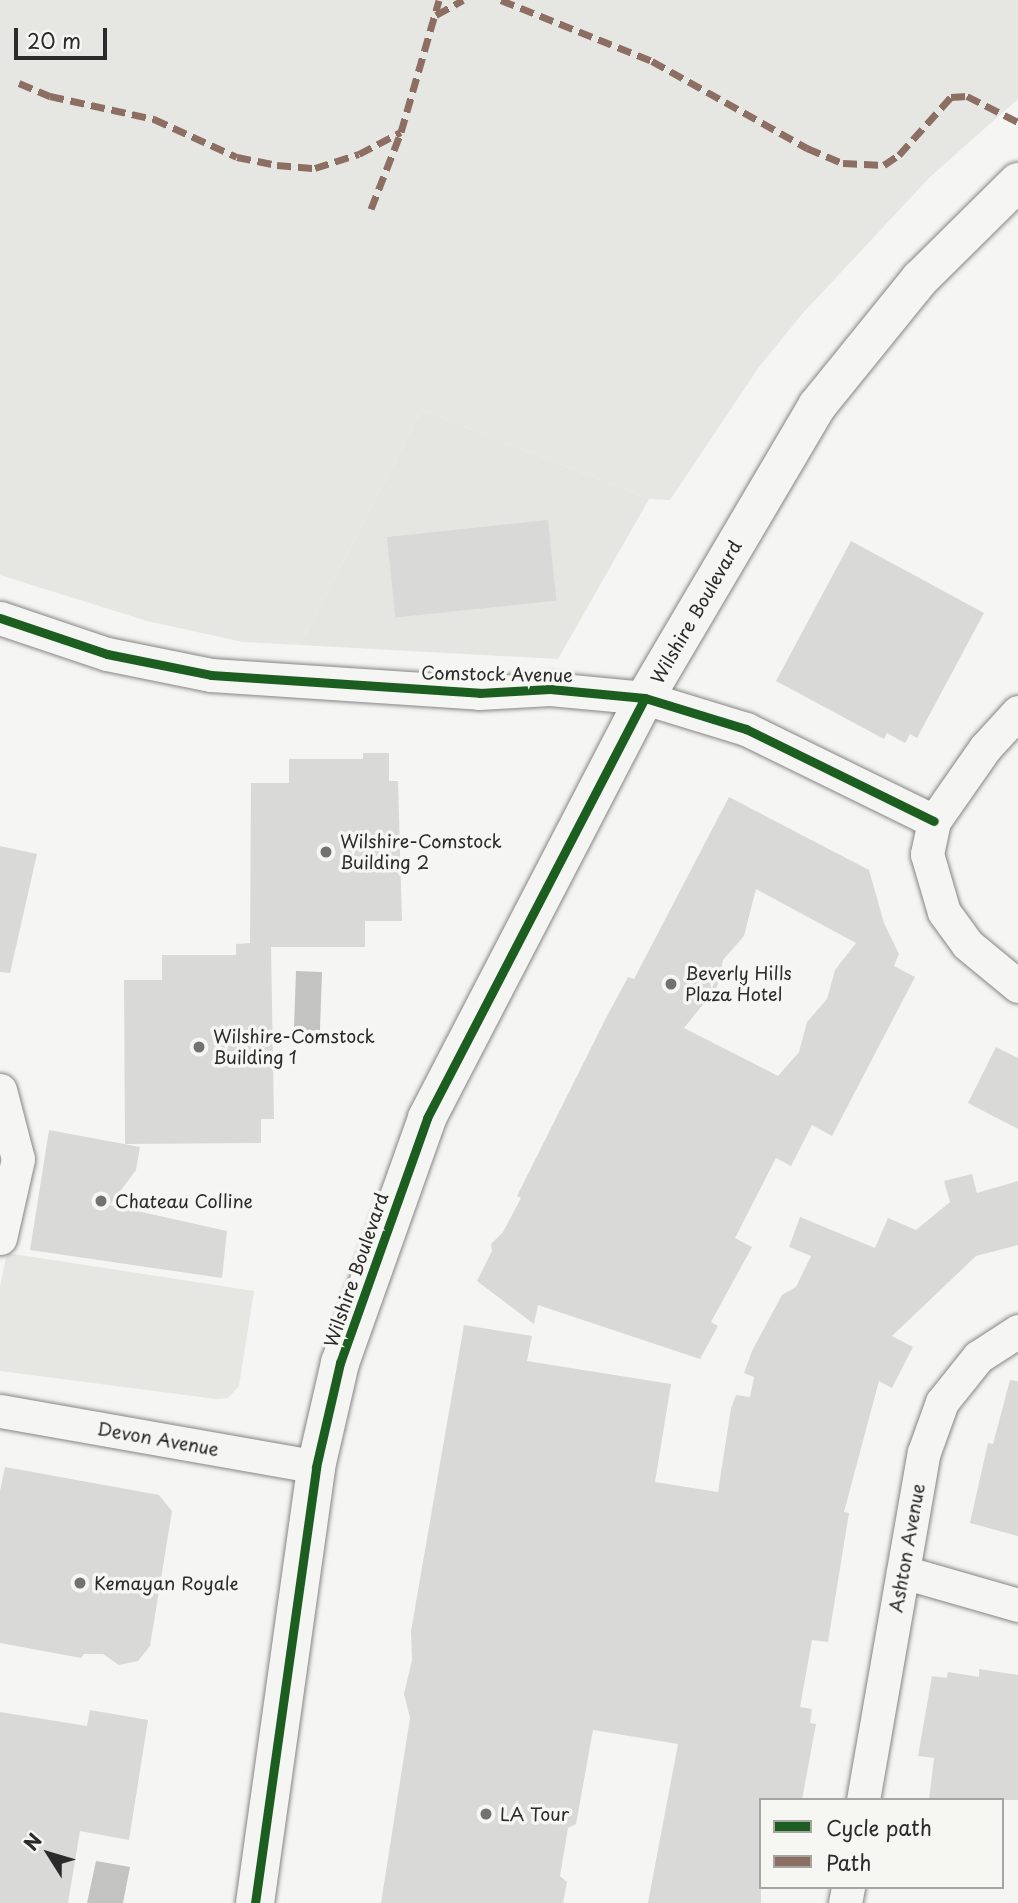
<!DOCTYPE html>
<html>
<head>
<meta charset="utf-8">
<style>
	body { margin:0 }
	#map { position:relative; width:1018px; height:1903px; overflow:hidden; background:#f5f5f3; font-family:"Playpen Sans",sans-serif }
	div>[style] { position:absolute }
	.built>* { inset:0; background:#e5e5e2 }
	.green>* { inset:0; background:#e6e6e2 }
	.water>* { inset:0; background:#c3c3c1; transform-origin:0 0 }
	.building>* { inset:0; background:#d9d9d8; transform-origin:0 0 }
	.roads { filter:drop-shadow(0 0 2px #868685) drop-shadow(0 0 2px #868685) }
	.street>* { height:33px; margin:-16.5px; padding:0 16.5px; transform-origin:16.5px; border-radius:16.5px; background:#f5f5f3 }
	.primary>* { height:38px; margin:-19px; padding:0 19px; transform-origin:19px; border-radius:19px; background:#f5f5f3 }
	.quiet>* { height:7px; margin-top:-3.5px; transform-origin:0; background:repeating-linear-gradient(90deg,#8d6e63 0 14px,transparent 0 21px) }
	.cycleway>* { height:9px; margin:-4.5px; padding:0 4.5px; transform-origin:4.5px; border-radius:4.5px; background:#1b5e20 }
	.dots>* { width:19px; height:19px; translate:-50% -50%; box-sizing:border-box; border:4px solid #f6f6f2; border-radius:50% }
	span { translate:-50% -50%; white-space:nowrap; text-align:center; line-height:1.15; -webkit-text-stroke:7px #f6f6f2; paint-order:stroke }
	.street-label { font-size:18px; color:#2b2b2b }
	.poi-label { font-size:18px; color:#2b2b2b }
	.left { translate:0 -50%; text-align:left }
	.legend { position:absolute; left:759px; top:1798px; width:245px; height:91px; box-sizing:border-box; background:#f6f6f2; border:2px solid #a5a5a2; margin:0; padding:9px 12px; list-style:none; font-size:21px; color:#2b2b2b }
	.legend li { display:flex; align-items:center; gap:14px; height:35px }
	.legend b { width:35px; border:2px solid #a5a5a2 }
	.north { position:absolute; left:14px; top:1819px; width:70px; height:70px; -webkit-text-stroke:5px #f6f6f2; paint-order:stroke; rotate:307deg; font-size:19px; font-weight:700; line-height:28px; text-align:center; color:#2b2b2b }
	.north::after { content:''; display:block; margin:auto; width:24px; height:32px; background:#2b2b2b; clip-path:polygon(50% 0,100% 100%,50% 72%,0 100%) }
	.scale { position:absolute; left:14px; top:28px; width:93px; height:32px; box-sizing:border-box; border:4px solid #2b2b2b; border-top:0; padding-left:9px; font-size:21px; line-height:24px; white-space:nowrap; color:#2b2b2b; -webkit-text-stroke:5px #f6f6f2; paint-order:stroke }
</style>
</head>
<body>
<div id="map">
	<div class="built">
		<i style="clip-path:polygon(422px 410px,649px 499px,558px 659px,300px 645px)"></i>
	</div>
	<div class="green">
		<i style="clip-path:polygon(0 0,1018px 0,1018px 99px,930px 177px,803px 313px,759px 367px,670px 500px,649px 499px,422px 410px,300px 645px,243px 642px,147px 621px,0 575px)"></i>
		<i style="clip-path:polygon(7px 1253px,254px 1291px,239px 1386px,228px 1398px,216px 1399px,0 1371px,0 1287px)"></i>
	</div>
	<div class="water">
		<i style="left:296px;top:971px;width:26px;height:59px;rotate:2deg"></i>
		<i style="clip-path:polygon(96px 1861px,130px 1867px,123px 1903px,87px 1903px)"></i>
	</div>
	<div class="building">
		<i style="left:548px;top:520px;width:81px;height:162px;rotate:84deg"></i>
		<i style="clip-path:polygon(851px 541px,984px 613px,917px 738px,910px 734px,905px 743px,887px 733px,884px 739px,776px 681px)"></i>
		<i style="clip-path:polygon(363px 753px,389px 753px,389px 781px,398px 781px,402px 921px,365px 921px,365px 947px,271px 947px,274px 1119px,261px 1119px,261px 1143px,125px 1144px,124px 980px,162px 980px,162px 955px,236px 955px,236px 944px,250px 943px,251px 783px,289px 783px,289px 759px,363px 759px)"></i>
		<i style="clip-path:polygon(evenodd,729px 797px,869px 870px,884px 923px,899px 954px,894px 966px,915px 977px,832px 1136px,812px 1125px,791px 1166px,776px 1158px,735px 1238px,752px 1247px,711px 1322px,718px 1326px,700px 1359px,538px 1305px,534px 1324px,477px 1281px,492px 1251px,491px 1244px,503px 1232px,521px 1198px,517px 1196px,605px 1020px,628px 977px,634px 979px,729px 797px,756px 889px,856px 943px,835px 970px,827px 999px,807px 1022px,799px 1052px,778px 1076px,684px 1028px,717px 987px,723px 960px,744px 936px,756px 889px)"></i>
		<i style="clip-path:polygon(0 846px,37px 854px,10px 973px,0 972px)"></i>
		<i style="clip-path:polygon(996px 1047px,1018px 1058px,1018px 1129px,968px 1103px)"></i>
		<i style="clip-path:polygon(49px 1130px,140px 1147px,136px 1170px,110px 1205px,227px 1231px,222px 1278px,30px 1250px)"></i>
		<i style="clip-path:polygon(972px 1174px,977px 1193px,1018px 1181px,1018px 1245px,976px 1256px,892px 1336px,913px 1347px,892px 1388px,879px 1381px,844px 1512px,849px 1513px,828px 1642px,812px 1640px,800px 1707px,812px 1709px,810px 1723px,816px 1724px,802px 1800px,761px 1800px,761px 1903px,648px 1903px,678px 1744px,593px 1730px,576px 1824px,568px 1828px,560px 1876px,567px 1882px,563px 1903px,381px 1903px,410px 1718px,404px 1694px,412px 1660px,411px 1631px,464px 1325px,532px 1336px,527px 1361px,671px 1384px,655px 1482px,718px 1492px,731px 1408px,736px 1395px,750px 1397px,754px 1377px,744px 1373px,752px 1351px,782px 1295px,796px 1287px,811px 1256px,789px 1247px,800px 1217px,875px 1248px,888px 1218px,916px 1230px,950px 1202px,944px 1181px)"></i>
		<i style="clip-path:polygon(1010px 1380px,1018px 1381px,1018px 1536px,970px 1523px,988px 1443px,993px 1444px)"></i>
		<i style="clip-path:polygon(5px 1467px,159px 1495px,172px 1511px,150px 1646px,138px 1661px,119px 1665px,103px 1654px,84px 1654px,81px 1658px,0 1643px,0 1491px)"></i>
		<i style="clip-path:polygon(979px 1669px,1018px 1675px,1018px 1800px,929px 1800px,934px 1758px,918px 1756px,932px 1676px,947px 1678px,948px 1672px,979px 1677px)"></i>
		<i style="clip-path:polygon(90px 1710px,148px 1720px,129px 1840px,80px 1831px,68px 1903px,0 1903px,0 1712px,87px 1726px)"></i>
	</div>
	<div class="roads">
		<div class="street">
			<i style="left:0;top:618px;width:113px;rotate:18.6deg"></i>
			<i style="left:107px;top:654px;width:106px;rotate:11.4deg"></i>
			<i style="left:211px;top:675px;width:269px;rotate:3.8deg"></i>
			<i style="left:479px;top:693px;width:71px;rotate:-3.2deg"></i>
			<i style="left:550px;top:689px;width:95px;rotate:5.4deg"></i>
			<i style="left:645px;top:698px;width:106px;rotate:17.1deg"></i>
			<i style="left:746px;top:729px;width:209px;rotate:26.1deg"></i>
			<i style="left:1018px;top:712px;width:49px;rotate:132.5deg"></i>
			<i style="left:985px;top:748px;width:89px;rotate:124.9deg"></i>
			<i style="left:934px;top:821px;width:34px;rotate:102deg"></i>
			<i style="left:927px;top:854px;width:60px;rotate:73.7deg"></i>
			<i style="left:944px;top:912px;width:39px;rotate:54deg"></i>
			<i style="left:967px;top:944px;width:66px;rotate:39.5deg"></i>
			<i style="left:0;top:1090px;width:71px;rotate:75.4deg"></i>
			<i style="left:18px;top:1159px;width:81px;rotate:102.8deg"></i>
			<i style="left:0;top:1411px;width:321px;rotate:10deg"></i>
			<i style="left:903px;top:1572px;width:120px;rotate:16deg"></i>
			<i style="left:863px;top:1800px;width:353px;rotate:-80.1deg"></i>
			<i style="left:924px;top:1452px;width:53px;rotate:-70.2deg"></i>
			<i style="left:942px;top:1402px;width:58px;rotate:-51.3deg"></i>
			<i style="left:978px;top:1357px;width:48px;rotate:-33deg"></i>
			<i style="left:845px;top:1903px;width:16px;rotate:-79deg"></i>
		</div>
		<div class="primary">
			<i style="left:255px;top:1903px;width:440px;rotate:-82deg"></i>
			<i style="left:316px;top:1467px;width:107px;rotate:-77deg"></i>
			<i style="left:340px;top:1363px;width:260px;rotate:-70.4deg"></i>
			<i style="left:427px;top:1118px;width:473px;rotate:-62.6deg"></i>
			<i style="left:645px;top:698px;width:339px;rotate:-59.5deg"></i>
			<i style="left:817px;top:406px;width:164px;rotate:-51deg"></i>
			<i style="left:920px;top:279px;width:138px;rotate:-44.7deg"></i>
		</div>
	</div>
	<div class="quiet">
		<i style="left:501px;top:0;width:163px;rotate:22deg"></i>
		<i style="left:652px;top:61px;width:178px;rotate:29.3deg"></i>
		<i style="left:807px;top:148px;width:39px;rotate:23deg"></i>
		<i style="left:843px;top:163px;width:41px;rotate:2.8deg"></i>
		<i style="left:884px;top:165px;width:18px;rotate:-34deg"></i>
		<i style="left:899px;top:155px;width:78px;rotate:-48.1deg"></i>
		<i style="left:951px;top:97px;width:16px;rotate:-4deg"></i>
		<i style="left:967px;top:96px;width:57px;rotate:27deg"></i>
		<i style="left:436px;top:15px;width:31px;rotate:-29deg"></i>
		<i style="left:19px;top:83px;width:34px;rotate:23deg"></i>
		<i style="left:50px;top:96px;width:107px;rotate:12.5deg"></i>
		<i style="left:154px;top:119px;width:91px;rotate:24.6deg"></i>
		<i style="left:237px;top:157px;width:41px;rotate:11.3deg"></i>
		<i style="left:277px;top:165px;width:38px;rotate:5deg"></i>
		<i style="left:315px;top:168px;width:46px;rotate:-17.7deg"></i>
		<i style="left:359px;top:154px;width:47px;rotate:-27.6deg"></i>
		<i style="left:371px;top:209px;width:83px;rotate:-68.7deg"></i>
		<i style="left:401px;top:132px;width:137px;rotate:-73.9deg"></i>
	</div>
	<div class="cycleway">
		<i style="left:0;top:618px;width:113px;rotate:18.6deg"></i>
		<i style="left:107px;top:654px;width:106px;rotate:11.4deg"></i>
		<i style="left:211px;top:675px;width:269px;rotate:3.8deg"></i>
		<i style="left:479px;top:693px;width:71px;rotate:-3.2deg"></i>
		<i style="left:550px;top:689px;width:95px;rotate:5.4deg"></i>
		<i style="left:645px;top:698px;width:106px;rotate:17.1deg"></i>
		<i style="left:746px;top:729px;width:209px;rotate:26.1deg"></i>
		<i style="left:255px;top:1903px;width:440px;rotate:-82deg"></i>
		<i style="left:316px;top:1467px;width:107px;rotate:-77deg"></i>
		<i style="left:340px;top:1363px;width:260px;rotate:-70.4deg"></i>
		<i style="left:427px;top:1118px;width:473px;rotate:-62.6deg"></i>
	</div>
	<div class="dots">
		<i style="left:326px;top:852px;background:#727271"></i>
		<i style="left:671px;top:984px;background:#727271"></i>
		<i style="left:199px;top:1047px;background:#727271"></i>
		<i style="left:101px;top:1201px;background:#727271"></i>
		<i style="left:80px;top:1583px;background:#727271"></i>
		<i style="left:486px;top:1814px;background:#727271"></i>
	</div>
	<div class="street-label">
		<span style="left:696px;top:612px;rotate:-60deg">Wilshire Boulevard</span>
		<span style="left:497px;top:674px;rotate:1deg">Comstock Avenue</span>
		<span style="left:356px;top:1270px;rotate:-71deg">Wilshire Boulevard</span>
		<span style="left:158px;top:1439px;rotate:10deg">Devon Avenue</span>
		<span style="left:907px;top:1548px;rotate:-80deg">Ashton Avenue</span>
	</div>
	<div class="poi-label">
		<span class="left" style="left:340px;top:852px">Wilshire-Comstock<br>Building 2</span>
		<span class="left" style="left:685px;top:984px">Beverly Hills<br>Plaza Hotel</span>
		<span class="left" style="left:213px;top:1047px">Wilshire-Comstock<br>Building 1</span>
		<span class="left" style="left:115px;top:1201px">Chateau Colline</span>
		<span class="left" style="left:94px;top:1583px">Kemayan Royale</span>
		<span class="left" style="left:500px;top:1814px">LA Tour</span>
	</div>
	<ul class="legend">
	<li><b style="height:9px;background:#1b5e20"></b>Cycle path</li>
	<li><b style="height:9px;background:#8d6e63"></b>Path</li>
	</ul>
	<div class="north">N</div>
	<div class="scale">20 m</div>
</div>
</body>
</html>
